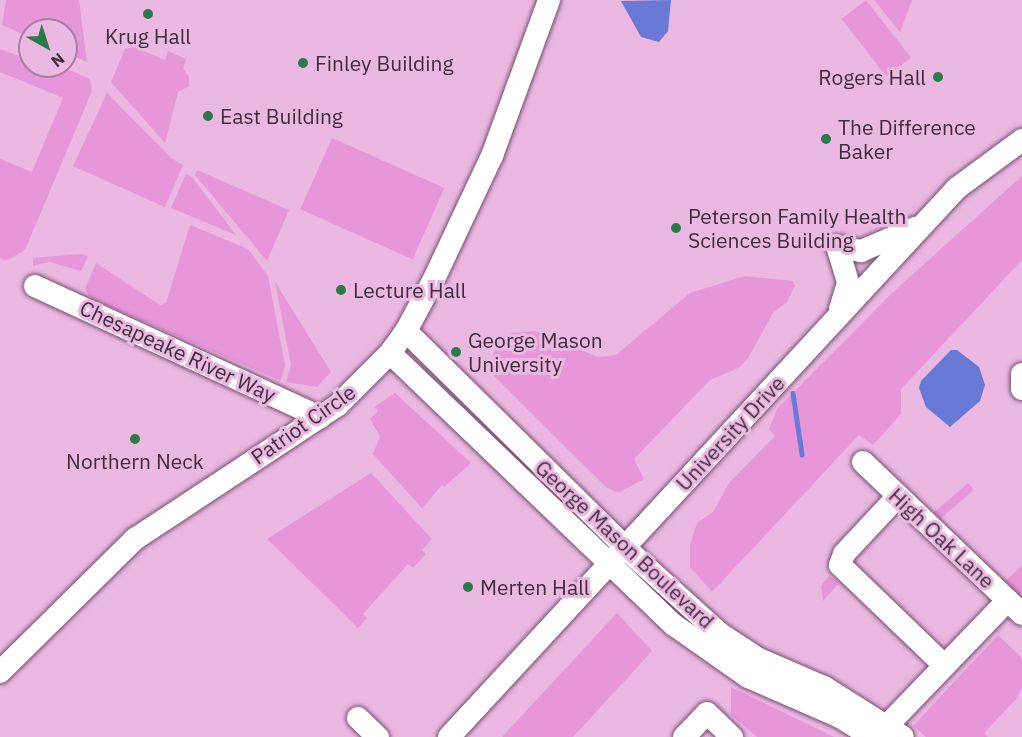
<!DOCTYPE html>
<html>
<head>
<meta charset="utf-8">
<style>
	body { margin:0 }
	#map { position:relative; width:1022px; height:737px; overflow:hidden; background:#eab8e1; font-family:"IBM Plex Sans",sans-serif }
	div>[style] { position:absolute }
	.green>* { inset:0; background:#e796d9; transform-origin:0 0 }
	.water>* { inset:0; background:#687ad5 }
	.stream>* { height:4.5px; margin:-2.25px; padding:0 2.25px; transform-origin:2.25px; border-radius:2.25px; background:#687ad5 }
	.roads { filter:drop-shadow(0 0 2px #774b6f) drop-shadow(0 0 2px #774b6f) }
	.minor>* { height:22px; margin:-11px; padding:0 11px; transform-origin:11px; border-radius:11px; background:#fff }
	.dots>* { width:16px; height:16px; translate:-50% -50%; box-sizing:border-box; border:3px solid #eab8e1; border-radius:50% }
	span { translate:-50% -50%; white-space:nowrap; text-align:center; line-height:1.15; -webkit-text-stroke:6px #eab8e1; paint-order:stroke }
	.poi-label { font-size:21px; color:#3f2c3c }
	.left { translate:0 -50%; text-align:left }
	.right { translate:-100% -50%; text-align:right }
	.street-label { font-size:21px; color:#3f2c3c }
	.north { position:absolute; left:18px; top:18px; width:60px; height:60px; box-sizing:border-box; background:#eab8e1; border:2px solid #a6809f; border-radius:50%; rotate:141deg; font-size:16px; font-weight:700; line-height:24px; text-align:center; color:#3f2c3c }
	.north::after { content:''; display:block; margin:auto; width:21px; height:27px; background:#2c7a4a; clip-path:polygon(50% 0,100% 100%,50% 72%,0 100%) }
</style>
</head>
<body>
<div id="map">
	<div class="green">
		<i style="clip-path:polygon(6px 0,79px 0,87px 62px,66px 52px,66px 30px,30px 30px,30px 37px,2px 25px)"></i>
		<i style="left:866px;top:0;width:73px;height:31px;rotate:52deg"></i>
		<i style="clip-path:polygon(874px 0,912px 0,900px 32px)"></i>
		<i style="clip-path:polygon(134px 47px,165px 60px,168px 51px,186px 59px,183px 68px,189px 77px,189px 86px,178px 92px,165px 143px,111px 82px,125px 49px)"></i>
		<i style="clip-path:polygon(0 49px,19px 56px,25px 51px,30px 54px,30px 66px,60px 66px,90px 79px,92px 91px,25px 250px,6px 261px,0 258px,0 159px,32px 172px,63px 98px,0 72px)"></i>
		<i style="clip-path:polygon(107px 93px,171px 158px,183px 165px,165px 207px,73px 166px)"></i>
		<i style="left:332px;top:138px;width:123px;height:78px;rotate:24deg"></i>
		<i style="clip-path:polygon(197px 170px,289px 210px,267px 261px,195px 175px)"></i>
		<i style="clip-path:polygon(186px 174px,192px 177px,236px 235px,171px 208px)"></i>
		<i style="clip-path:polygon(1022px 176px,1022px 260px,901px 389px,901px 414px,873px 445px,859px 435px,712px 592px,690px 567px,690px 545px,697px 523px,713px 512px,729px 483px,775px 436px,769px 429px,777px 409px,892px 293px)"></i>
		<i style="clip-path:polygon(190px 225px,248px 249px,268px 276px,285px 365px,281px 381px,90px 298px,85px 289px,96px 263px,160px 305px,166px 303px)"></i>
		<i style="clip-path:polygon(82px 254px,88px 257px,81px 271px,49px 262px,33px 266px,33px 258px)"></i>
		<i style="clip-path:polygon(745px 276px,793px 281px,795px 286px,787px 302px,773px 313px,748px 358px,740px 367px,710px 380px,634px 459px,644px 479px,618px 493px,607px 488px,494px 376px,493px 354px,503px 338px,512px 333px,535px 331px,598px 357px,616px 355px,690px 293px)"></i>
		<i style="clip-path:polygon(275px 282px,331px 372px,317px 387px,286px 382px,291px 365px)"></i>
		<i style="clip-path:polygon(395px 393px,471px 463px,444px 487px,442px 485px,422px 508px,373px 454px,380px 436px,370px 419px,378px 411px,374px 407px)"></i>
		<i style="clip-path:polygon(371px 473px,432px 539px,422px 550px,426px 554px,413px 568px,408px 564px,363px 614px,367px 618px,358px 628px,267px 539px)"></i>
		<i style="left:968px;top:483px;width:9px;height:45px;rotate:49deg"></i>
		<i style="clip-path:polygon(1022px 565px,1022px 592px,1019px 595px,1005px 582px)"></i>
		<i style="clip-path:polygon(829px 576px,839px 583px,823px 601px,821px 586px)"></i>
		<i style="clip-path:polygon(617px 613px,652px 651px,573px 737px,502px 737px)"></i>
		<i style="clip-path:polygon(998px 635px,1022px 658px,1022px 687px,1017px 698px,984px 733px,988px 737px,926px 737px,913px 726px)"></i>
		<i style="clip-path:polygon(731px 687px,834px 737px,757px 737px,731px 715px)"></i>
	</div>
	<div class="water">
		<i style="clip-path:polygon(671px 0,668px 31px,659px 42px,641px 37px,621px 1px)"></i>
		<i style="clip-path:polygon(951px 350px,957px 350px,979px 367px,985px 385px,980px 401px,950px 427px,926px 407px,919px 388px,921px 381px)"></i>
	</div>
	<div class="stream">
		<i style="left:793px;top:393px;width:62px;rotate:81.6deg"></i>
	</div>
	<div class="roads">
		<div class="minor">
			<i style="left:837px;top:246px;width:25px;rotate:12deg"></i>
			<i style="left:861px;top:251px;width:59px;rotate:-23.1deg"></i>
			<i style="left:837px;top:246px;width:39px;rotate:73deg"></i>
			<i style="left:848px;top:283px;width:28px;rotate:107deg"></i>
			<i style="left:35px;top:286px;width:314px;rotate:24.7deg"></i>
			<i style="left:406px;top:331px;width:322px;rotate:44.6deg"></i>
			<i style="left:635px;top:557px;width:113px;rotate:42.1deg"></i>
			<i style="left:719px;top:633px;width:45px;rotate:33.3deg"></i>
			<i style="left:757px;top:658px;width:73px;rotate:23.4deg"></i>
			<i style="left:824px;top:687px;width:93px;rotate:32.3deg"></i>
			<i style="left:390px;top:353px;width:393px;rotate:43.8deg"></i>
			<i style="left:674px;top:625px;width:90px;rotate:35.1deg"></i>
			<i style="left:748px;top:677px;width:100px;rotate:23.5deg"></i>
			<i style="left:840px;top:717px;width:38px;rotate:32deg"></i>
			<i style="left:1022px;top:374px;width:15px;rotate:90deg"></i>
			<i style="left:863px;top:462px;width:220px;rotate:43.7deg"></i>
			<i style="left:898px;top:496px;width:79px;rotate:133deg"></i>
			<i style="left:844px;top:554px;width:12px;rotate:110deg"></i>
			<i style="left:840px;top:565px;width:144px;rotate:43.9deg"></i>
			<i style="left:0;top:672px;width:190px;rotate:-44.6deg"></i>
			<i style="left:135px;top:539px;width:243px;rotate:-33.4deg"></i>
			<i style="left:338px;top:405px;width:74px;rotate:-45deg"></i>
			<i style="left:390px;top:353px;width:27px;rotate:-54deg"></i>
			<i style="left:406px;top:331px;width:59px;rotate:-61.7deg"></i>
			<i style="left:434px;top:279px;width:136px;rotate:-64.8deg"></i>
			<i style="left:492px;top:156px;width:166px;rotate:-69.9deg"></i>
			<i style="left:358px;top:718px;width:28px;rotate:44deg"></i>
			<i style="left:878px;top:735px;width:187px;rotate:-46.1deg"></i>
			<i style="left:449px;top:737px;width:748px;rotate:-47.22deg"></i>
			<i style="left:957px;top:188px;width:81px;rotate:-36.4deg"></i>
			<i style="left:684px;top:737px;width:33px;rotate:-46deg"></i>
			<i style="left:707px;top:713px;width:35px;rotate:44deg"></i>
		</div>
	</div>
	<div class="dots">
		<i style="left:148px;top:14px;background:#2c7a4a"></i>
		<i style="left:303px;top:63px;background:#2c7a4a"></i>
		<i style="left:938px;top:77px;background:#2c7a4a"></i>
		<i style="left:208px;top:116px;background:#2c7a4a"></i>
		<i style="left:826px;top:139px;background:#2c7a4a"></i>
		<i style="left:676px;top:228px;background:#2c7a4a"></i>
		<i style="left:341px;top:290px;background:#2c7a4a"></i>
		<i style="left:456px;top:352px;background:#2c7a4a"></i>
		<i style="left:135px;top:439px;background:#2c7a4a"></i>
		<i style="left:468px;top:587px;background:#2c7a4a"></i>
	</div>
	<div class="poi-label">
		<span style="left:148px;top:36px">Krug Hall</span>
		<span class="left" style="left:315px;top:63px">Finley Building</span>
		<span class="right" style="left:926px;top:77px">Rogers Hall</span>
		<span class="left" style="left:220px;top:116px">East Building</span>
		<span class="left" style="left:838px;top:139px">The Difference<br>Baker</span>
		<span class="left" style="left:688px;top:228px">Peterson Family Health<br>Sciences Building</span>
		<span class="left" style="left:353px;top:290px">Lecture Hall</span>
		<span class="left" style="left:468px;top:352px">George Mason<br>University</span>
		<span style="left:135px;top:461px">Northern Neck</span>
		<span class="left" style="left:480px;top:587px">Merten Hall</span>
	</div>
	<div class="street-label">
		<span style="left:178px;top:351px;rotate:25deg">Chesapeake River Way</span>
		<span style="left:303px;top:424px;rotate:-35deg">Patriot Circle</span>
		<span style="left:730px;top:433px;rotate:-47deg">University Drive</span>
		<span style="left:942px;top:538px;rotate:43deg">High Oak Lane</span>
		<span style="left:625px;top:544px;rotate:43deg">George Mason Boulevard</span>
	</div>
	<div class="north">N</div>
</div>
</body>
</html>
